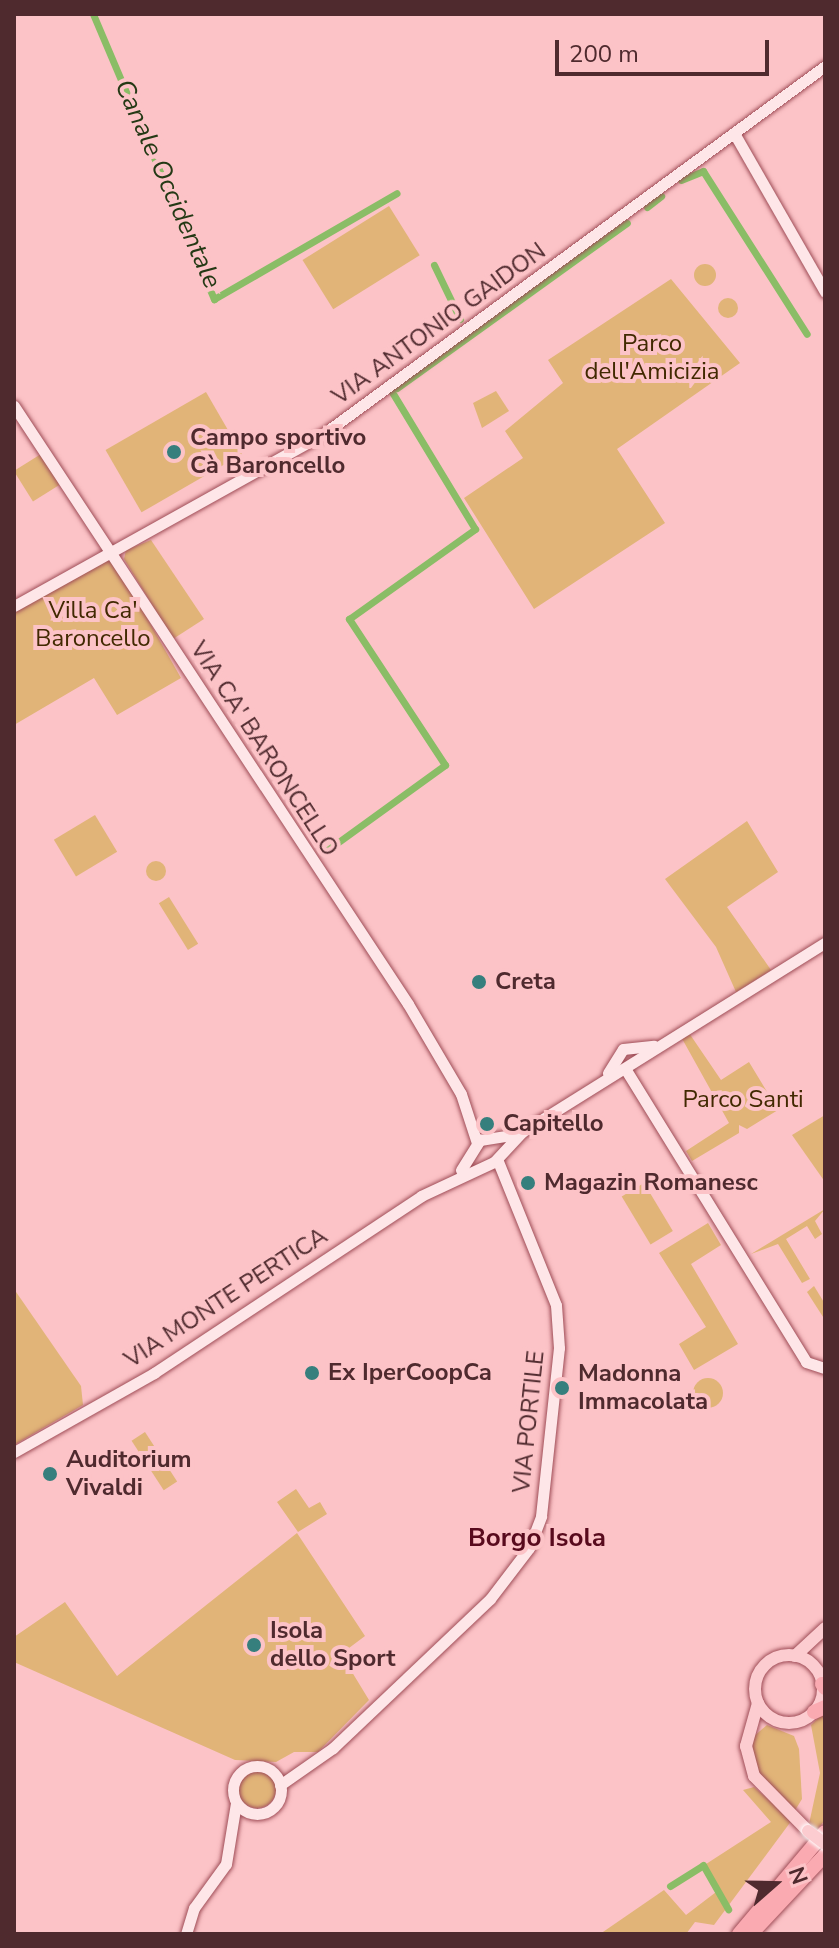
<!DOCTYPE html>
<html>
<head>
<meta charset="utf-8">
<style>
	body { margin:0 }
	#map { position:relative; width:839px; height:1948px; overflow:hidden; background:#fcc3c7; font-family:"Nunito Sans",sans-serif }
	div>[style] { position:absolute }
	.green>* { inset:0; background:#e1b478; transform-origin:0 0 }
	.round { border-radius:50% }
	.canal>* { height:7px; margin:-3.5px; padding:0 3.5px; transform-origin:3.5px; border-radius:3.5px; background:#8abd66 }
	.roads { filter:drop-shadow(0 0 2px #9f4d57) drop-shadow(0 0 2px #9f4d57) }
	.secondary>* { height:11px; margin:-5.5px; padding:0 5.5px; transform-origin:5.5px; border-radius:5.5px; background:#fee6e8 }
	.secondary>.ring { margin:-5.5px; padding:0; box-sizing:content-box; background:none; border:11px solid #fee6e8; border-radius:50% }
	.primary>* { height:12px; margin:-6px; padding:0 6px; transform-origin:6px; border-radius:6px; background:#fcccd0 }
	.primary>.ring { margin:-6px; padding:0; box-sizing:content-box; background:none; border:12px solid #fcccd0; border-radius:50% }
	.highway>* { height:14px; margin:-7px; padding:0 7px; transform-origin:7px; border-radius:7px; background:#faaab1 }
	.bridges { filter:drop-shadow(0 0 2px #fff) drop-shadow(0 0 2px #fff) }
	.primary-bridge>* { height:12px; margin:-6px; padding:0 6px; transform-origin:6px; border-radius:6px; background:#fcccd0 }
	.dots>* { width:22px; height:22px; translate:-50% -50%; box-sizing:border-box; border:4px solid #fcc3c7; border-radius:50% }
	span { translate:-50% -50%; white-space:nowrap; text-align:center; line-height:1.15; -webkit-text-stroke:8px #fcc3c7; paint-order:stroke }
	.street-label { font-size:24px; color:#4f2a2e }
	.park-label { font-size:24px; color:#412901 }
	.poi-label { font-size:24px; color:#4f2a2e; font-weight:700 }
	.left { translate:0 -50%; text-align:left }
	.water-label { font-size:26px; color:#243915; font-style:italic }
	.neighbourhood-label { font-size:26px; color:#580a1d; font-weight:700 }
	.frame { position:absolute; inset:0; border:16px solid #4f2a2e; pointer-events:none }
	.north { position:absolute; left:735px; top:1844px; width:80px; height:80px; -webkit-text-stroke:6px #fcc3c7; paint-order:stroke; rotate:70deg; font-size:22px; font-weight:700; line-height:32px; text-align:center; color:#4f2a2e }
	.north::after { content:''; display:block; margin:auto; width:28px; height:36px; background:#4f2a2e; clip-path:polygon(50% 0,100% 100%,50% 72%,0 100%) }
	.scale { position:absolute; left:555px; top:40px; width:214px; height:36px; box-sizing:border-box; border:4px solid #4f2a2e; border-top:0; padding-left:10px; font-size:24px; line-height:28px; white-space:nowrap; color:#4f2a2e; -webkit-text-stroke:6px #fcc3c7; paint-order:stroke }
</style>
</head>
<body>
<div id="map">
	<div class="green">
		<i style="left:389px;top:206px;width:58px;height:102px;rotate:58deg"></i>
		<i class="round" style="left:694px;top:264px;width:22px;height:22px"></i>
		<i style="clip-path:polygon(671px 279px,740px 363px,617px 449px,665px 523px,534px 609px,464px 498px,523px 458px,505px 431px,563px 383px,548px 360px)"></i>
		<i class="round" style="left:718px;top:298px;width:20px;height:20px"></i>
		<i style="clip-path:polygon(496px 391px,509px 411px,482px 428px,473px 403px)"></i>
		<i style="left:206px;top:392px;width:72px;height:116px;rotate:60deg"></i>
		<i style="left:41px;top:454px;width:36px;height:32px;rotate:58deg"></i>
		<i style="clip-path:polygon(151px 540px,204px 619px,173px 639px,124px 559px,126px 550px)"></i>
		<i style="clip-path:polygon(102px 558px,114px 560px,181px 678px,117px 715px,94px 678px,14px 725px,14px 611px)"></i>
		<i style="left:95px;top:815px;width:43px;height:48px;rotate:59deg"></i>
		<i style="clip-path:polygon(747px 821px,778px 872px,727px 907px,771px 970px,736px 992px,716px 947px,665px 879px)"></i>
		<i class="round" style="left:146px;top:861px;width:20px;height:20px"></i>
		<i style="left:169px;top:897px;width:55px;height:12px;rotate:58deg"></i>
		<i style="clip-path:polygon(687px 1030px,721px 1080px,749px 1062px,778px 1110px,747px 1129px,739px 1125px,739px 1133px,692px 1161px,686px 1151px,729px 1123px,680px 1035px)"></i>
		<i style="clip-path:polygon(825px 1115px,825px 1182px,792px 1135px)"></i>
		<i style="left:644px;top:1183px;width:56px;height:26px;rotate:59deg"></i>
		<i style="clip-path:polygon(825px 1209px,815px 1221px,822px 1234px,815px 1239px,807px 1226px,786px 1239px,810px 1279px,802px 1283px,778px 1244px,751px 1254px)"></i>
		<i style="clip-path:polygon(708px 1223px,721px 1245px,691px 1264px,738px 1344px,694px 1370px,679px 1344px,706px 1327px,659px 1253px)"></i>
		<i style="clip-path:polygon(814px 1286px,825px 1304px,825px 1320px,807px 1292px)"></i>
		<i style="clip-path:polygon(14px 1289px,81px 1386px,83px 1405px,14px 1445px)"></i>
		<i class="round" style="left:693px;top:1378px;width:30px;height:30px"></i>
		<i style="left:145px;top:1432px;width:59px;height:16px;rotate:57deg"></i>
		<i style="clip-path:polygon(296px 1489px,309px 1508px,320px 1502px,327px 1514px,298px 1532px,277px 1502px)"></i>
		<i style="clip-path:polygon(297px 1533px,365px 1636px,341px 1654px,369px 1700px,318px 1752px,294px 1752px,276px 1762px,235px 1760px,14px 1662px,14px 1637px,65px 1602px,117px 1676px)"></i>
		<i style="clip-path:polygon(825px 1711px,825px 1820px,817px 1830px,809px 1824px,820px 1773px,811px 1725px)"></i>
		<i style="clip-path:polygon(767px 1725px,794px 1736px,799px 1749px,802px 1799px,794px 1812px,767px 1789px,751px 1758px,753px 1737px)"></i>
		<i class="round" style="left:238px;top:1770px;width:38px;height:38px"></i>
		<i style="clip-path:polygon(754px 1787px,792px 1820px,714px 1925px,695px 1922px,686px 1934px,600px 1934px,664px 1890px,686px 1915px,720px 1889px,703px 1866px,771px 1822px,743px 1790px)"></i>
	</div>
	<div class="canal">
		<i style="left:93px;top:14px;width:310px;rotate:67deg"></i>
		<i style="left:214px;top:299px;width:211px;rotate:-30.1deg"></i>
		<i style="left:681px;top:180px;width:24px;rotate:-22deg"></i>
		<i style="left:703px;top:171px;width:193px;rotate:57.5deg"></i>
		<i style="left:647px;top:207px;width:18px;rotate:-38deg"></i>
		<i style="left:434px;top:265px;width:60px;rotate:64.3deg"></i>
		<i style="left:397px;top:388px;width:283px;rotate:-35.7deg"></i>
		<i style="left:326px;top:851px;width:147px;rotate:-35.9deg"></i>
		<i style="left:445px;top:765px;width:175px;rotate:-123.3deg"></i>
		<i style="left:349px;top:619px;width:155px;rotate:-35.5deg"></i>
		<i style="left:475px;top:529px;width:160px;rotate:-121.2deg"></i>
		<i style="left:670px;top:1886px;width:39px;rotate:-32deg"></i>
		<i style="left:703px;top:1865px;width:51px;rotate:60.4deg"></i>
	</div>
	<div class="roads">
		<div class="secondary">
			<i style="left:734px;top:133px;width:183px;rotate:60.2deg"></i>
			<i style="left:14px;top:406px;width:716px;rotate:56.62deg"></i>
			<i style="left:408px;top:1004px;width:104px;rotate:59.5deg"></i>
			<i style="left:461px;top:1094px;width:52px;rotate:71.9deg"></i>
			<i style="left:14px;top:606px;width:357px;rotate:-29.1deg"></i>
			<i style="left:326px;top:432px;width:619px;rotate:-36.26deg"></i>
			<i style="left:626px;top:1070px;width:343px;rotate:58.3deg"></i>
			<i style="left:806px;top:1362px;width:20px;rotate:18deg"></i>
			<i style="left:608px;top:1073px;width:28px;rotate:-58deg"></i>
			<i style="left:623px;top:1049px;width:31px;rotate:-6deg"></i>
			<i style="left:461px;top:1170px;width:36px;rotate:-58deg"></i>
			<i style="left:480px;top:1140px;width:33px;rotate:-9deg"></i>
			<i style="left:14px;top:1452px;width:161px;rotate:-29.4deg"></i>
			<i style="left:154px;top:1373px;width:320px;rotate:-33.5deg"></i>
			<i style="left:421px;top:1196px;width:81px;rotate:-25deg"></i>
			<i style="left:494px;top:1162px;width:41px;rotate:-47deg"></i>
			<i style="left:522px;top:1132px;width:357px;rotate:-32deg"></i>
			<i class="ring" style="left:233px;top:1766px;width:37px;height:37px"></i>
			<i style="left:280px;top:1785px;width:65px;rotate:-34.9deg"></i>
			<i style="left:333px;top:1748px;width:216px;rotate:-43.5deg"></i>
			<i style="left:490px;top:1599px;width:64px;rotate:-52.6deg"></i>
			<i style="left:529px;top:1548px;width:34px;rotate:-69deg"></i>
			<i style="left:541px;top:1516px;width:169px;rotate:-83.9deg"></i>
			<i style="left:559px;top:1348px;width:43px;rotate:-94deg"></i>
			<i style="left:556px;top:1305px;width:157px;rotate:-112deg"></i>
			<i style="left:186px;top:1934px;width:27px;rotate:-73deg"></i>
			<i style="left:194px;top:1908px;width:54px;rotate:-54deg"></i>
			<i style="left:226px;top:1864px;width:62px;rotate:-80.7deg"></i>
		</div>
		<div class="primary">
			<i class="ring" style="left:755px;top:1655px;width:56px;height:56px"></i>
			<i style="left:795px;top:1656px;width:41px;rotate:-43deg"></i>
			<i style="left:758px;top:1703px;width:45px;rotate:105.6deg"></i>
			<i style="left:746px;top:1746px;width:31px;rotate:75deg"></i>
			<i style="left:754px;top:1776px;width:77px;rotate:45.5deg"></i>
		</div>
		<div class="highway">
			<i style="left:822px;top:1684px;width:5px;rotate:53deg"></i>
			<i style="left:814px;top:1712px;width:12px;rotate:-24deg"></i>
			<i style="left:739px;top:1934px;width:133px;rotate:-49.9deg"></i>
			<i style="left:751px;top:1934px;width:108px;rotate:-46.9deg"></i>
		</div>
	</div>
	<div class="bridges">
		<div class="primary-bridge">
			<i style="left:808px;top:1831px;width:21px;rotate:37deg"></i>
		</div>
	</div>
	<div class="dots">
		<i style="left:174px;top:452px;background:#367f7d"></i>
		<i style="left:479px;top:982px;background:#367f7d"></i>
		<i style="left:487px;top:1124px;background:#367f7d"></i>
		<i style="left:528px;top:1183px;background:#367f7d"></i>
		<i style="left:312px;top:1373px;background:#367f7d"></i>
		<i style="left:562px;top:1388px;background:#367f7d"></i>
		<i style="left:50px;top:1474px;background:#367f7d"></i>
		<i style="left:254px;top:1645px;background:#367f7d"></i>
	</div>
	<div class="street-label">
		<span style="left:439px;top:324px;rotate:-36deg">VIA ANTONIO GAIDON</span>
		<span style="left:264px;top:749px;rotate:57deg">VIA CA' BARONCELLO</span>
		<span style="left:226px;top:1298px;rotate:-33deg">VIA MONTE PERTICA</span>
		<span style="left:529px;top:1422px;rotate:-84deg">VIA PORTILE</span>
	</div>
	<div class="park-label">
		<span style="left:652px;top:358px">Parco<br>dell'Amicizia</span>
		<span style="left:93px;top:625px">Villa Ca'<br>Baroncello</span>
		<span style="left:743px;top:1100px">Parco Santi</span>
	</div>
	<div class="poi-label">
		<span class="left" style="left:190px;top:452px">Campo sportivo<br>Cà Baroncello</span>
		<span class="left" style="left:495px;top:982px">Creta</span>
		<span class="left" style="left:503px;top:1124px">Capitello</span>
		<span class="left" style="left:544px;top:1183px">Magazin Romanesc</span>
		<span class="left" style="left:328px;top:1373px">Ex IperCoopCa</span>
		<span class="left" style="left:578px;top:1388px">Madonna<br>Immacolata</span>
		<span class="left" style="left:66px;top:1474px">Auditorium<br>Vivaldi</span>
		<span class="left" style="left:270px;top:1645px">Isola<br>dello Sport</span>
	</div>
	<div class="water-label">
		<span style="left:168px;top:184px;rotate:66deg">Canale Occidentale</span>
	</div>
	<div class="neighbourhood-label">
		<span style="left:537px;top:1538px">Borgo Isola</span>
	</div>
	<div class="frame"></div>
	<div class="north">N</div>
	<div class="scale">200 m</div>
</div>
</body>
</html>
